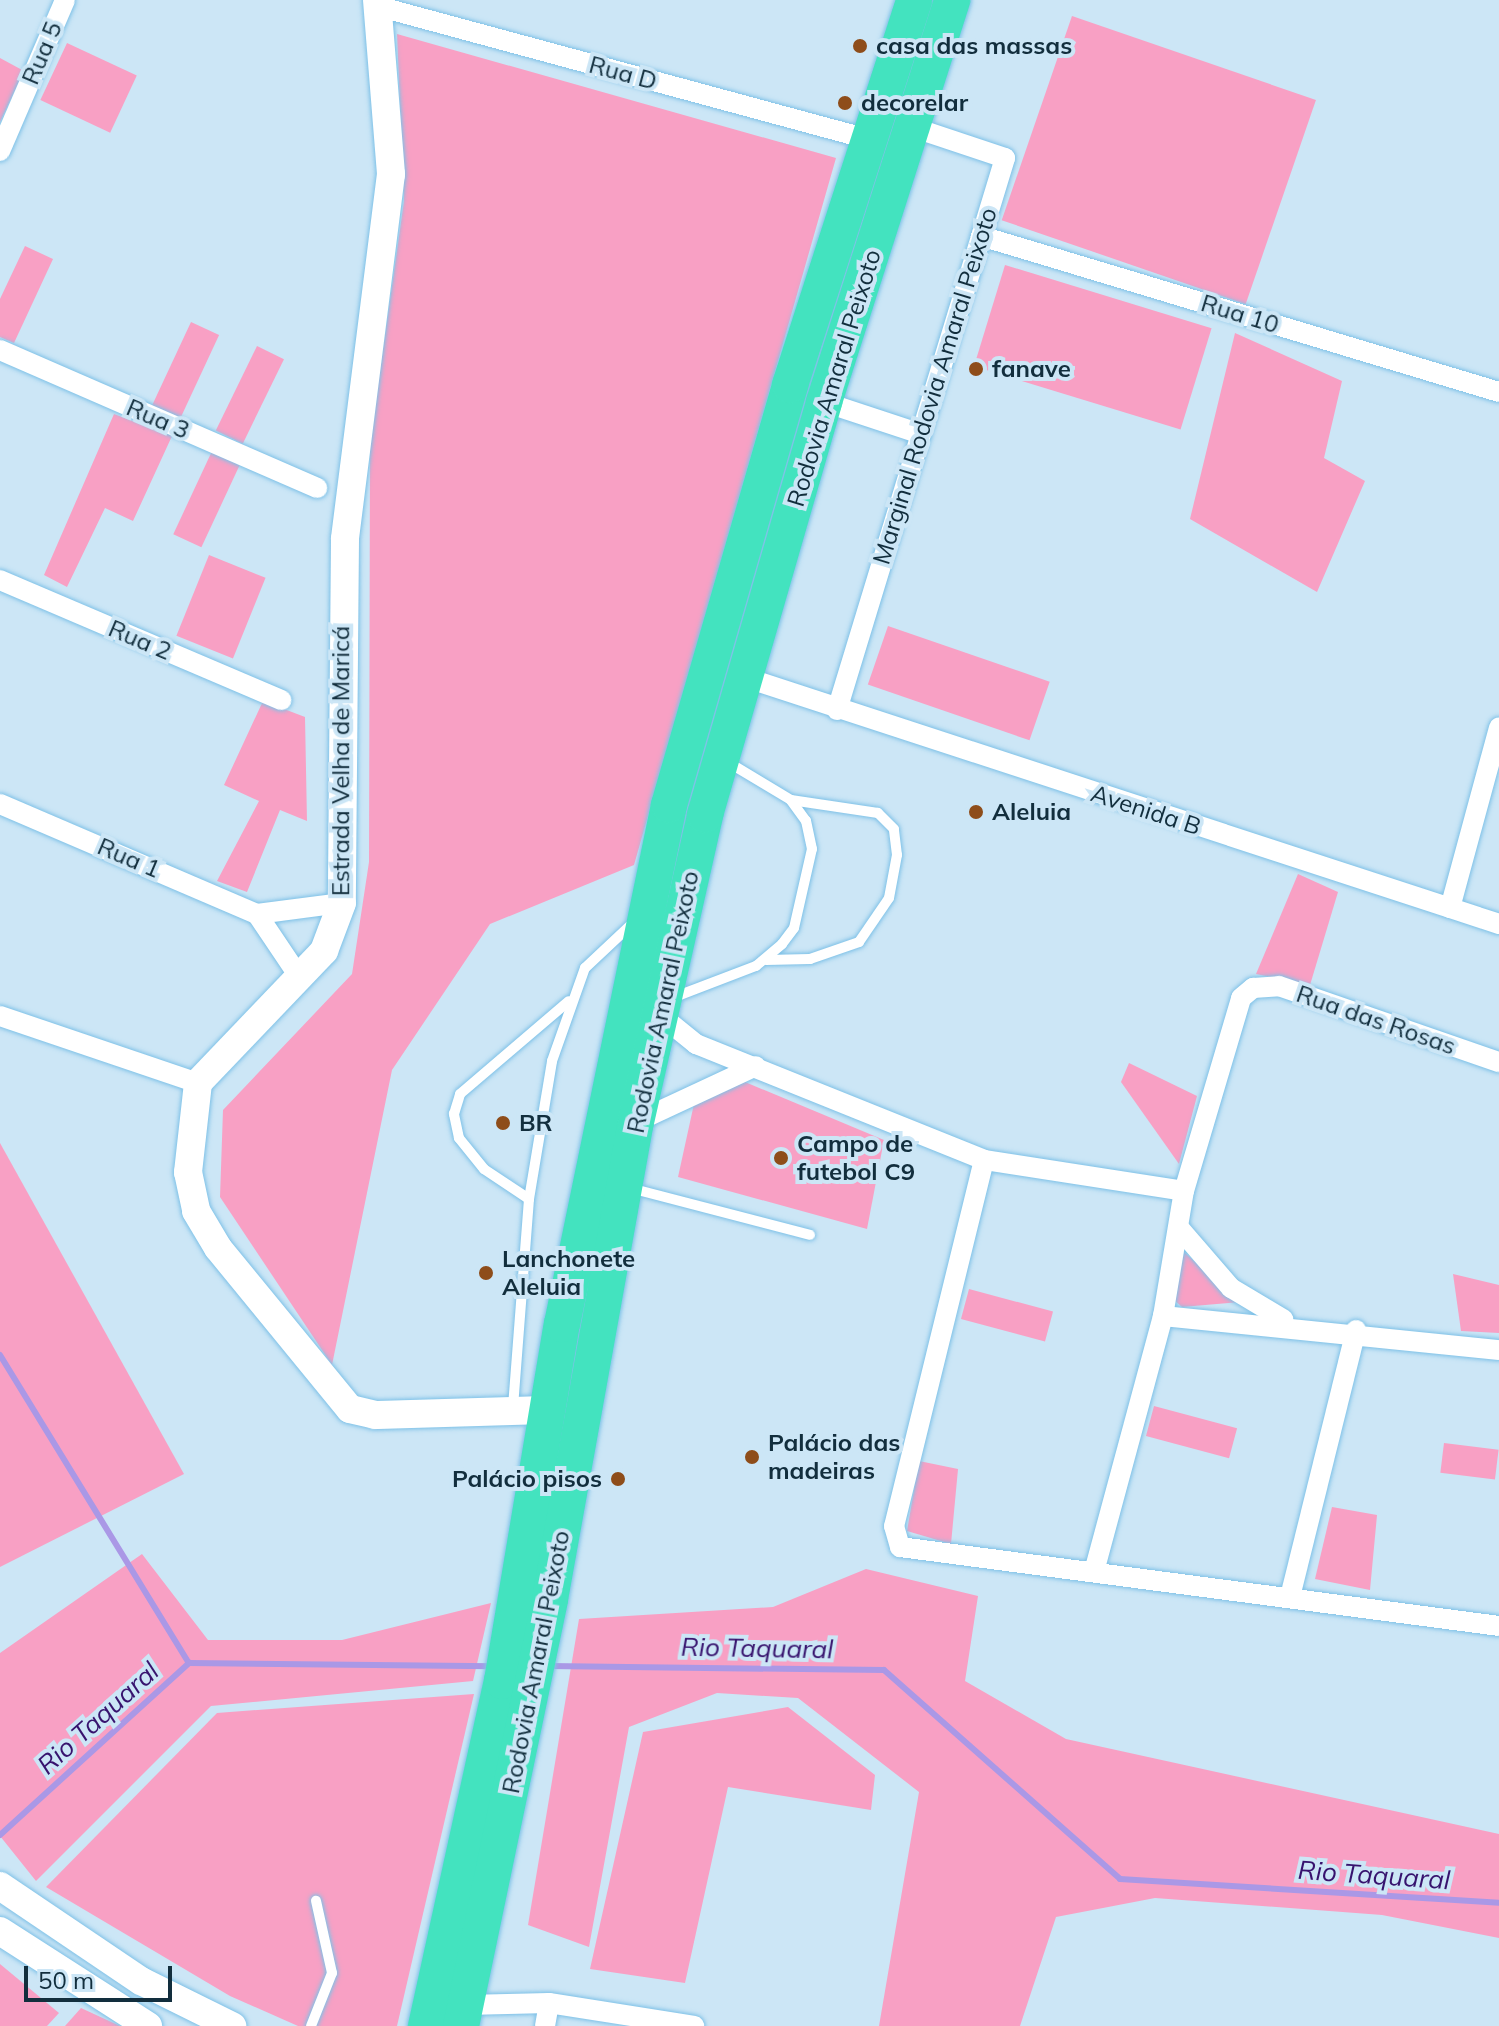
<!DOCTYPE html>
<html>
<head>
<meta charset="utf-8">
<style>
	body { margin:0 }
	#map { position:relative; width:1499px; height:2026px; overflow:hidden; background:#cce6f6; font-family:Mulish,sans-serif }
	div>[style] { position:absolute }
	.green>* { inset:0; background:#f8a0c4; transform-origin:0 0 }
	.stream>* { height:6px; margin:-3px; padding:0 3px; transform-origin:3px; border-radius:3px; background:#aa98e6 }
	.roads { filter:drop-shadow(0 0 2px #7ec1e7) drop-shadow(0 0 2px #7ec1e7) }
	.lane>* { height:10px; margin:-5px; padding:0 5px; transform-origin:5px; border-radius:5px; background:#fff }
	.street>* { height:20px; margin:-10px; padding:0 10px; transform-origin:10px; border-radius:10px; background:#fff }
	.secondary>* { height:28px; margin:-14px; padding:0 14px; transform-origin:14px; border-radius:14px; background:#fff }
	.highway>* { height:36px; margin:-18px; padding:0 18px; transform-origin:18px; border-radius:18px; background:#43e3bf }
	.dots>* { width:22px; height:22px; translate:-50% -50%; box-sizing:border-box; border:4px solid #cce6f6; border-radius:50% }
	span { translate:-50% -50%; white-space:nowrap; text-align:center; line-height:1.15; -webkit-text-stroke:8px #cce6f6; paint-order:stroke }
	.poi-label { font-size:24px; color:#122e3d; font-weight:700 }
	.left { translate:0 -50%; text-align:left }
	.right { translate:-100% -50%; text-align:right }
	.street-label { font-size:24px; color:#122e3d }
	.water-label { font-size:26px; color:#37136e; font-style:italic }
	.scale { position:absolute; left:24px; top:1966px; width:148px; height:36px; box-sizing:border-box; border:4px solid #122e3d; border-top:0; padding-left:10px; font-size:24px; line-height:28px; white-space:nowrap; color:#122e3d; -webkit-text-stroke:6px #cce6f6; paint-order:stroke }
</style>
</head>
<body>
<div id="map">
	<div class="green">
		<i style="left:1072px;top:16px;width:258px;height:216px;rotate:19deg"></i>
		<i style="clip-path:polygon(397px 34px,836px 158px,634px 865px,490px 924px,392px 1070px,332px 1365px,220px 1197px,223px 1110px,352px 974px,369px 862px,370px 442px,404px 201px)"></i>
		<i style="left:67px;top:43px;width:77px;height:63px;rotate:25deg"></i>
		<i style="clip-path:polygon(0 58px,24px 71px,0 122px)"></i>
		<i style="clip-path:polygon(25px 246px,53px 259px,14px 343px,0 337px,0 299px)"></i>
		<i style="left:1005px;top:265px;width:216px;height:106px;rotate:17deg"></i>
		<i style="left:191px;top:322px;width:31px;height:93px;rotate:25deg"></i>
		<i style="clip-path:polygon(1235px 333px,1342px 381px,1324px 458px,1365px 481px,1317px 592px,1190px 519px)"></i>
		<i style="left:257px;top:346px;width:30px;height:94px;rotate:26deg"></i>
		<i style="clip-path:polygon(114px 414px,172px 436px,133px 521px,105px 508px,67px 587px,44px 575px)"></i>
		<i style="left:213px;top:449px;width:31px;height:94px;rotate:25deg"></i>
		<i style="left:209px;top:555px;width:61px;height:87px;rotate:22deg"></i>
		<i style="left:888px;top:626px;width:171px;height:62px;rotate:19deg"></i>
		<i style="clip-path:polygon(263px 701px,305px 717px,307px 821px,280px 810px,247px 892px,217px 881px,259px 801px,224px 785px)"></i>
		<i style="clip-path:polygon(1298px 874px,1338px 892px,1310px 985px,1256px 974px)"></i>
		<i style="clip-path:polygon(1129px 1063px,1197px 1096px,1179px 1164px,1121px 1082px)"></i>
		<i style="clip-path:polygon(745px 1082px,884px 1140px,867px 1229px,678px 1177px,694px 1104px)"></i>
		<i style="clip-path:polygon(0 1143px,184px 1474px,0 1567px)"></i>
		<i style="clip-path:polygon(1184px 1252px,1220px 1285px,1240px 1302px,1182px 1307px,1173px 1299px)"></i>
		<i style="clip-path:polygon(1453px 1274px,1499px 1285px,1499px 1333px,1461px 1331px)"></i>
		<i style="left:969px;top:1289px;width:87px;height:31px;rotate:15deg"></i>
		<i style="left:1154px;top:1406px;width:86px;height:31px;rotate:15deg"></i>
		<i style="left:1444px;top:1443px;width:55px;height:30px;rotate:7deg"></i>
		<i style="clip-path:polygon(919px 1461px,958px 1469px,951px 1544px,907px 1531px)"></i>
		<i style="clip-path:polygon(1332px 1507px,1377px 1515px,1370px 1590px,1315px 1579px)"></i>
		<i style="clip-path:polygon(142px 1554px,208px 1640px,342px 1640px,491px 1603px,473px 1681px,211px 1706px,36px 1881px,0 1836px,0 1653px)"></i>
		<i style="clip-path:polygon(866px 1569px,978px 1596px,965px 1681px,1066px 1739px,1499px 1834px,1499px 1938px,1382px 1915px,1155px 1898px,1056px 1917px,1020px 2026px,879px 2026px,919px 1792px,798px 1698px,717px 1693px,629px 1727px,589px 1947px,528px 1925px,579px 1619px,773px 1607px)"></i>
		<i style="clip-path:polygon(474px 1694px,397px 2026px,298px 2026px,230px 1996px,46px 1887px,217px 1713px)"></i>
		<i style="clip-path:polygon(788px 1707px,875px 1775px,871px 1810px,728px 1787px,685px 1983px,590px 1969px,643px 1732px)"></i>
		<i style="clip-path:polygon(0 1964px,59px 2013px,47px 2026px,0 2026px)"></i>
		<i style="clip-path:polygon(81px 2008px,120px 2026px,65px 2026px)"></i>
	</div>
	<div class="stream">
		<i style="left:0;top:1355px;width:361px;rotate:58.5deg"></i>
		<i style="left:549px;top:1666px;width:335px;rotate:0.7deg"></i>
		<i style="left:884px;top:1670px;width:315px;rotate:41.5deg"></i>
		<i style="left:1120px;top:1879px;width:380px;rotate:3.6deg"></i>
		<i style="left:0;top:1835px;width:256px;rotate:-42.3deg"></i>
		<i style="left:189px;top:1663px;width:305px;rotate:0.6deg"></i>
	</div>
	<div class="roads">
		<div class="lane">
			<i style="left:766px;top:960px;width:44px;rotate:-1.3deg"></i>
			<i style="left:810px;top:959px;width:52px;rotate:-19.1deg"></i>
			<i style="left:859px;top:942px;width:53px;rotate:-55.7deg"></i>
			<i style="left:889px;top:898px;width:44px;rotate:-79.5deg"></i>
			<i style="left:897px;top:855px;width:26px;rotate:-97deg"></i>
			<i style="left:894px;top:829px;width:23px;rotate:-135deg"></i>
			<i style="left:878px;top:813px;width:88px;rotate:-171.5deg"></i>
			<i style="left:672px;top:998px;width:90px;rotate:-20.9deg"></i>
			<i style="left:756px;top:966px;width:34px;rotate:-40deg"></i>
			<i style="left:782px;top:944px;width:20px;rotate:-53deg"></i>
			<i style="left:794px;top:928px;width:81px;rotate:-77.2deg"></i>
			<i style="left:812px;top:849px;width:29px;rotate:-102deg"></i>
			<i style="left:806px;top:821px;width:26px;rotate:-126deg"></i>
			<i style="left:791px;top:800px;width:76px;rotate:-149deg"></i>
			<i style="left:630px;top:1188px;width:186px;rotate:14.6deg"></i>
			<i style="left:529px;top:1199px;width:54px;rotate:-146.3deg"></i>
			<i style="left:484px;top:1169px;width:40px;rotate:-129deg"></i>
			<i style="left:459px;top:1138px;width:25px;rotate:-102deg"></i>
			<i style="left:454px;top:1114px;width:21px;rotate:-73deg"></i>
			<i style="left:460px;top:1094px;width:143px;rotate:-40.5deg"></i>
			<i style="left:513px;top:1407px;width:209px;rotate:-85.6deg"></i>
			<i style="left:529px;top:1199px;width:140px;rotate:-80.5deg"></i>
			<i style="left:552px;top:1061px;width:99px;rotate:-70.5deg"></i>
			<i style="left:585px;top:968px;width:69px;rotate:-43.2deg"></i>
			<i style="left:311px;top:2026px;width:57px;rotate:-68.4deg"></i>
			<i style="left:332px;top:1973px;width:74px;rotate:-102.5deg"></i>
		</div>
		<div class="street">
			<i style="left:377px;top:6px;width:509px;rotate:15.16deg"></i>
			<i style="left:0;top:151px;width:164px;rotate:-66.7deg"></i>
			<i style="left:981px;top:236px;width:541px;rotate:16.76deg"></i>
			<i style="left:0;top:350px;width:346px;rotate:23.5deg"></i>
			<i style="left:824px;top:402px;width:99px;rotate:18.3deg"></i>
			<i style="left:0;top:580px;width:306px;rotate:23.1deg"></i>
			<i style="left:747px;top:678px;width:791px;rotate:18.11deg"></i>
			<i style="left:837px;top:710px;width:577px;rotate:-73.07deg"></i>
			<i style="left:1005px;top:158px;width:98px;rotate:-161.6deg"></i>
			<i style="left:0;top:804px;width:280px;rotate:23.2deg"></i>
			<i style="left:1450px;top:908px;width:187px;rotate:-74.8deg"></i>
			<i style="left:300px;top:978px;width:77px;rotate:-123.9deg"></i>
			<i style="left:257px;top:914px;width:86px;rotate:-7.4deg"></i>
			<i style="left:659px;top:1014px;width:48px;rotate:39deg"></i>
			<i style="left:696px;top:1044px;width:310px;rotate:21.9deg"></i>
			<i style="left:984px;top:1160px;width:202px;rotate:8.8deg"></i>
			<i style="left:0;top:1016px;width:209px;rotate:18.7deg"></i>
			<i style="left:636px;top:1122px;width:132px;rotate:-25deg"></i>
			<i style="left:984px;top:1160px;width:377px;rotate:103.8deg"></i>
			<i style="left:894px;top:1526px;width:22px;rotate:74deg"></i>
			<i style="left:900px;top:1547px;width:604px;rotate:7.51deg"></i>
			<i style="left:1180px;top:1229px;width:78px;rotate:49.2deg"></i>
			<i style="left:1231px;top:1288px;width:61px;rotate:30.8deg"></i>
			<i style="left:1163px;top:1316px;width:338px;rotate:5.8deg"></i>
			<i style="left:1095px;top:1568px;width:261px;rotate:-74.9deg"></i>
			<i style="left:1163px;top:1316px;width:127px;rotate:-80.5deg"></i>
			<i style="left:1184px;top:1191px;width:201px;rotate:-73.5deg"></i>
			<i style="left:1241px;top:998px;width:16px;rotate:-40deg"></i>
			<i style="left:1253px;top:988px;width:26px;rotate:-4deg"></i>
			<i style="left:1279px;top:986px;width:233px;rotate:19.1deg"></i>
			<i style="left:1291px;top:1593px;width:271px;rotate:-76.1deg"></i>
			<i style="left:466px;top:2005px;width:83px;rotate:-1.4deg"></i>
			<i style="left:549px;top:2003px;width:147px;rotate:9deg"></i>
			<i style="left:545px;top:2026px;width:23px;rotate:-80deg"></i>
		</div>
		<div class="secondary">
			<i style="left:377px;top:0;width:175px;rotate:85.4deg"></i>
			<i style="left:391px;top:174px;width:368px;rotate:97.2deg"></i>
			<i style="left:345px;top:539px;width:364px;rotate:90.5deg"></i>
			<i style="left:342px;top:903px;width:51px;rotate:110.6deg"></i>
			<i style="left:324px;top:951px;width:182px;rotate:133.7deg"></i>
			<i style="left:198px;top:1083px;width:90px;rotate:96.4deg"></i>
			<i style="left:188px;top:1172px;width:40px;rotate:78deg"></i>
			<i style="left:196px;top:1211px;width:43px;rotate:59.3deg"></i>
			<i style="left:218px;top:1248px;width:208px;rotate:50.7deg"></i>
			<i style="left:350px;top:1409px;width:26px;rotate:13deg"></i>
			<i style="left:375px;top:1415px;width:173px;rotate:-1.7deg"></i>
			<i style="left:0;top:1886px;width:170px;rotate:34deg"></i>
			<i style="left:141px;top:1981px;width:102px;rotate:26.3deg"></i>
			<i style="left:0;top:1931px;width:176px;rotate:32.7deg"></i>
		</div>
		<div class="highway">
			<i style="left:426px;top:2026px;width:353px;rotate:-77.6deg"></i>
			<i style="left:502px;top:1681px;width:362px;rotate:-80.5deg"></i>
			<i style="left:562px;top:1324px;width:530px;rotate:-78.35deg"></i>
			<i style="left:669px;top:805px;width:437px;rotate:-73.9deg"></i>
			<i style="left:790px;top:385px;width:404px;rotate:-72.1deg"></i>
			<i style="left:461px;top:2026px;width:436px;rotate:-78.2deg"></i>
			<i style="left:550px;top:1599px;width:485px;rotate:-79.8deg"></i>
			<i style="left:636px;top:1122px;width:315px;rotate:-77.3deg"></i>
			<i style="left:705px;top:815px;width:430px;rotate:-73.9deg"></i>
			<i style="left:824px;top:402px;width:422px;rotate:-72.3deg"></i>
		</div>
	</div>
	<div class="dots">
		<i style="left:860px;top:46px;background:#8e4d1a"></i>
		<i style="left:845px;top:103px;background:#8e4d1a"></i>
		<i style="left:976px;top:369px;background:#8e4d1a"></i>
		<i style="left:976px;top:812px;background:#8e4d1a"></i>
		<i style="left:503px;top:1123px;background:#8e4d1a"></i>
		<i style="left:781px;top:1158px;background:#8e4d1a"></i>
		<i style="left:486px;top:1273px;background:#8e4d1a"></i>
		<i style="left:752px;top:1457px;background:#8e4d1a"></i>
		<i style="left:618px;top:1479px;background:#8e4d1a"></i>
	</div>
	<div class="poi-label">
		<span class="left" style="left:876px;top:46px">casa das massas</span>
		<span class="left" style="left:861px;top:103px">decorelar</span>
		<span class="left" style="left:992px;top:369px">fanave</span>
		<span class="left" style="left:992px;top:812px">Aleluia</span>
		<span class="left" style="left:519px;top:1123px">BR</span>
		<span class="left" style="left:797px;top:1158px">Campo de<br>futebol C9</span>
		<span class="left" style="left:502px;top:1273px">Lanchonete<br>Aleluia</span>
		<span class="left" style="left:768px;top:1457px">Palácio das<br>madeiras</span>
		<span class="right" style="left:602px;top:1479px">Palácio pisos</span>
	</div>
	<div class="street-label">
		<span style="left:42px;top:53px;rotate:-67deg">Rua 5</span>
		<span style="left:623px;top:73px;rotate:15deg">Rua D</span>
		<span style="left:1240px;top:314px;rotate:17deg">Rua 10</span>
		<span style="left:834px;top:378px;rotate:-73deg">Rodovia Amaral Peixoto</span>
		<span style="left:935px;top:386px;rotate:-73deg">Marginal Rodovia Amaral Peixoto</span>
		<span style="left:158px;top:419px;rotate:23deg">Rua 3</span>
		<span style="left:140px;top:640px;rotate:23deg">Rua 2</span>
		<span style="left:341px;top:761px;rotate:-90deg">Estrada Velha de Maricá</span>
		<span style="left:1146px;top:810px;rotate:18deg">Avenida B</span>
		<span style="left:129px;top:858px;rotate:23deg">Rua 1</span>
		<span style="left:663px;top:1002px;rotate:-78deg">Rodovia Amaral Peixoto</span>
		<span style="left:1376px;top:1020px;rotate:19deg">Rua das Rosas</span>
		<span style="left:536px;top:1662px;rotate:-79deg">Rodovia Amaral Peixoto</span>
	</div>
	<div class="water-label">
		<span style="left:757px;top:1648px;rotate:1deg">Rio Taquaral</span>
		<span style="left:98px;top:1718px;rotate:-42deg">Rio Taquaral</span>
		<span style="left:1374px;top:1875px;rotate:4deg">Rio Taquaral</span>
	</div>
	<div class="scale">50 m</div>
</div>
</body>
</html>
